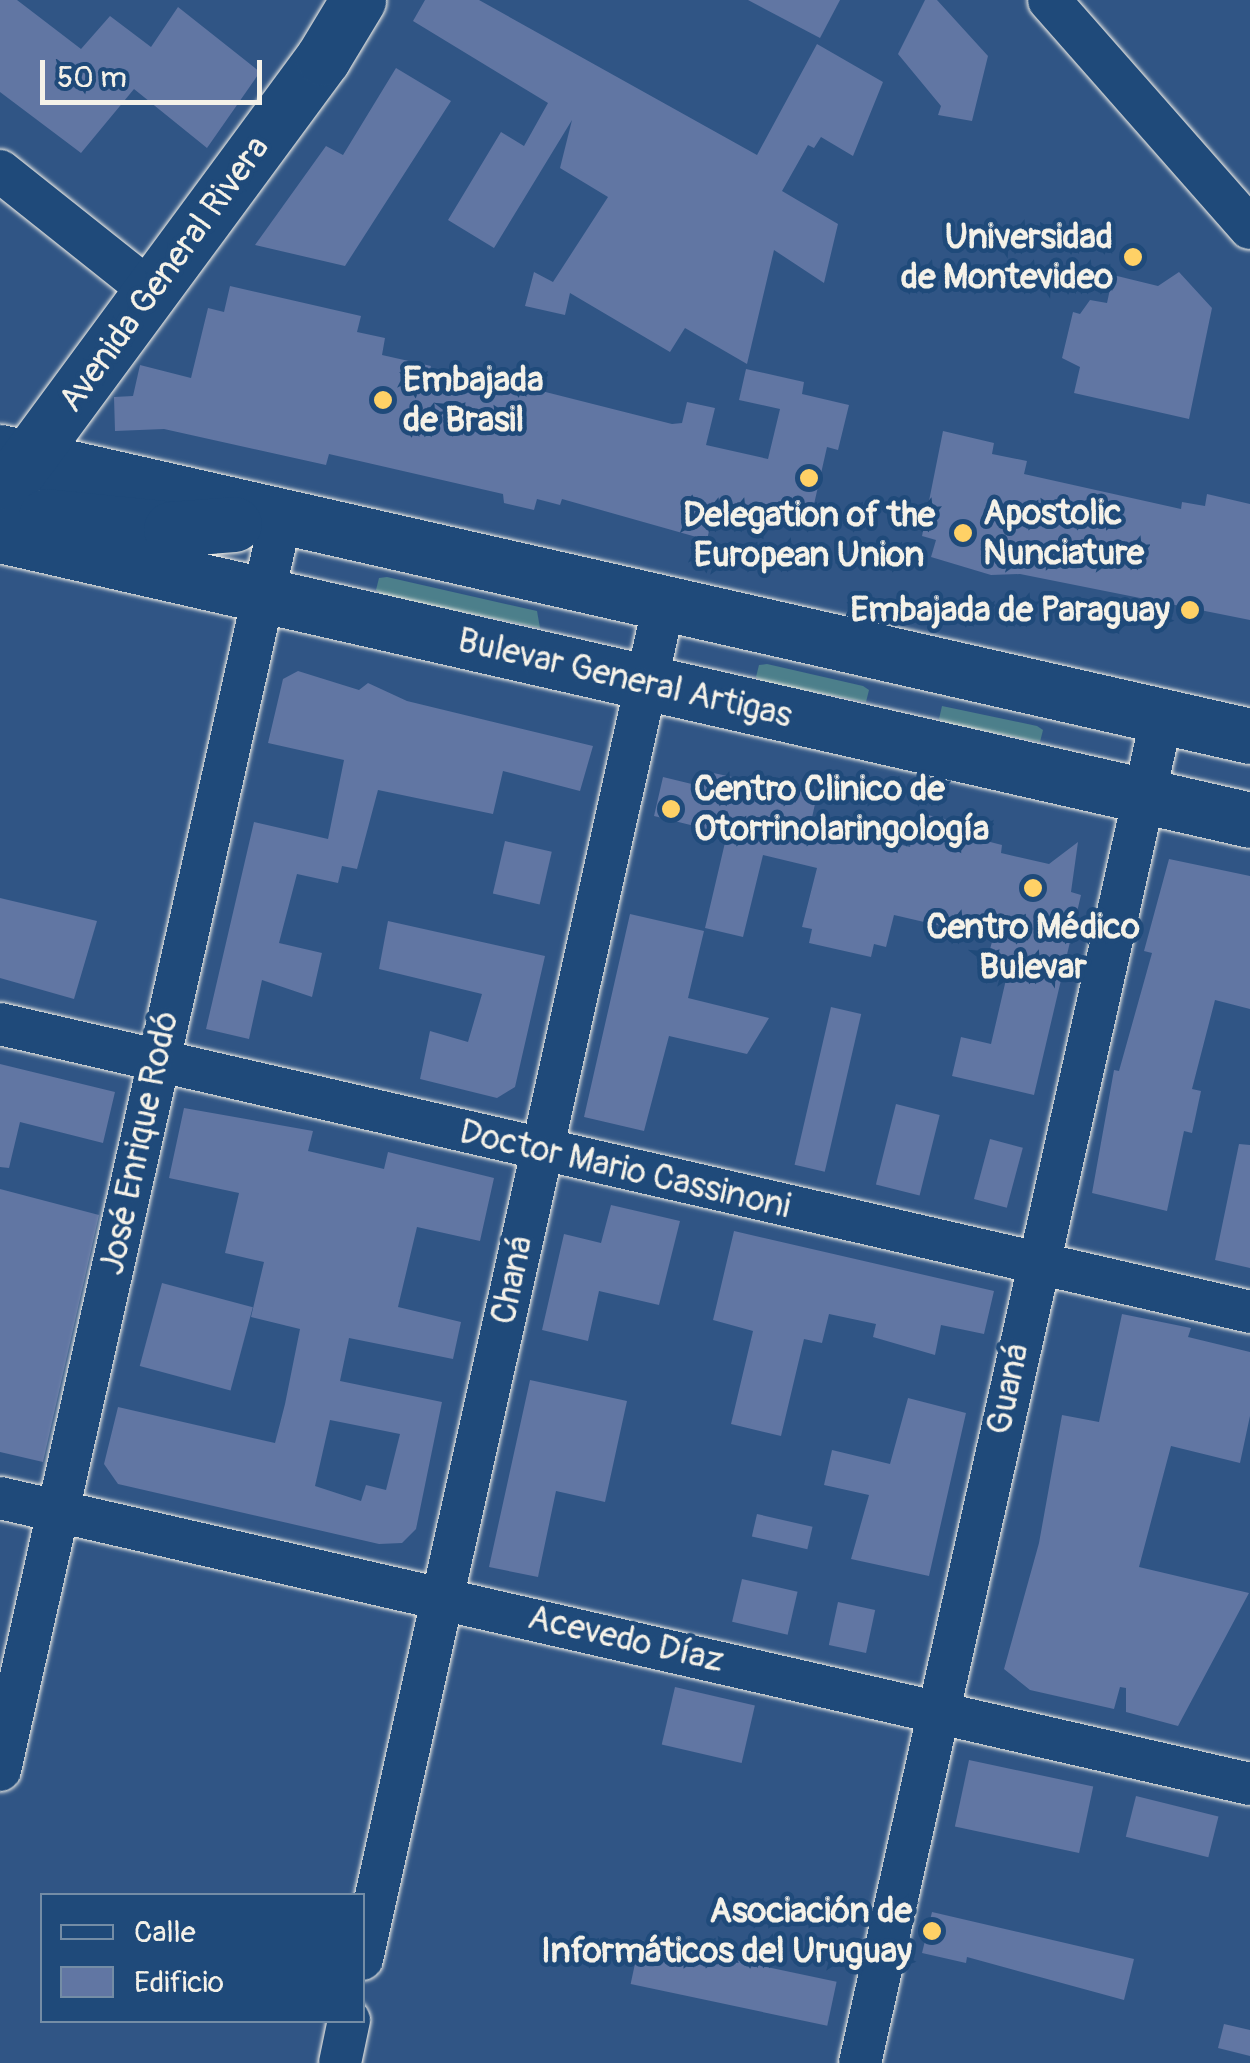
<!DOCTYPE html>
<html>
<head>
<meta charset="utf-8">
<style>
	body { margin:0 }
	#map { position:relative; width:1250px; height:2063px; overflow:hidden; background:#305585; font-family:Pangolin,sans-serif }
	div>[style] { position:absolute }
	.green>* { inset:0; background:#4c7f8b }
	.building>* { inset:0; background:#6176a3; transform-origin:0 0 }
	.roads { filter:drop-shadow(0 0 2px #f4f1e8) drop-shadow(0 0 2px #f4f1e8) }
	.minor>* { height:42px; margin:-21px; padding:0 21px; transform-origin:21px; border-radius:21px; background:#1f4a7a }
	.major>* { height:55px; margin:-27.5px; padding:0 27.5px; transform-origin:27.5px; border-radius:27.5px; background:#1f4a7a }
	.dots>* { width:28px; height:28px; translate:-50% -50%; box-sizing:border-box; border:5px solid #1f4a7a; border-radius:50% }
	span { translate:-50% -50%; white-space:nowrap; text-align:center; line-height:1.15; -webkit-text-stroke:9px #1f4a7a; paint-order:stroke }
	.poi-label { font-size:35px; color:#f4f1e8; font-weight:700 }
	.right { translate:-100% -50%; text-align:right }
	.left { translate:0 -50%; text-align:left }
	.street-label { font-size:35px; color:#f4f1e8 }
	.legend { position:absolute; left:40px; top:1893px; width:325px; height:130px; box-sizing:border-box; background:#1f4a7a; border:2px solid #748da6; margin:0; padding:12px 18px; list-style:none; font-size:30px; color:#f4f1e8 }
	.legend li { display:flex; align-items:center; gap:20px; height:50px }
	.legend b { width:50px; border:2px solid #748da6 }
	.scale { position:absolute; left:40px; top:60px; width:222px; height:45px; box-sizing:border-box; border:5px solid #f4f1e8; border-top:0; padding-left:12px; font-size:30px; line-height:35px; white-space:nowrap; color:#f4f1e8; -webkit-text-stroke:8px #1f4a7a; paint-order:stroke }
</style>
</head>
<body>
<div id="map">
	<div class="green">
		<i style="clip-path:polygon(387px 577px,537px 611px,540px 628px,383px 595px,376px 590px,379px 578px)"></i>
		<i style="clip-path:polygon(767px 664px,863px 686px,869px 690px,866px 702px,764px 682px,756px 677px,759px 665px)"></i>
		<i style="clip-path:polygon(942px 706px,1037px 726px,1043px 730px,1040px 742px,946px 723px,939px 719px)"></i>
	</div>
	<div class="building">
		<i style="clip-path:polygon(0 0,17px 0,81px 49px,110px 16px,151px 47px,178px 7px,260px 72px,207px 148px,134px 89px,81px 153px,0 92px)"></i>
		<i style="clip-path:polygon(425px 0,479px 0,757px 155px,817px 44px,883px 82px,853px 156px,821px 137px,814px 148px,808px 145px,782px 191px,838px 224px,824px 283px,774px 250px,747px 364px,685px 328px,670px 352px,570px 293px,565px 315px,525px 306px,534px 272px,553px 282px,608px 197px,560px 168px,572px 120px,494px 248px,448px 220px,501px 132px,524px 146px,548px 103px,413px 21px)"></i>
		<i style="clip-path:polygon(748px 0,840px 0,820px 38px)"></i>
		<i style="clip-path:polygon(925px 0,937px 0,988px 56px,972px 121px,938px 115px,941px 106px,898px 54px)"></i>
		<i style="clip-path:polygon(396px 68px,451px 101px,345px 266px,255px 245px,326px 146px,343px 155px)"></i>
		<i style="clip-path:polygon(1179px 272px,1212px 308px,1189px 419px,1074px 393px,1080px 367px,1062px 358px,1073px 312px,1080px 314px,1090px 300px,1107px 303px,1113px 275px,1158px 286px)"></i>
		<i style="clip-path:polygon(230px 286px,361px 316px,357px 332px,385px 338px,382px 355px,431px 366px,427px 382px,490px 396px,494px 379px,672px 424px,682px 423px,687px 402px,715px 408px,706px 445px,768px 459px,780px 409px,739px 400px,746px 369px,804px 382px,802px 394px,849px 405px,838px 450px,827px 447px,810px 522px,716px 500px,707px 540px,562px 499px,560px 505px,537px 499px,534px 510px,504px 503px,503px 494px,329px 454px,326px 465px,164px 429px,115px 431px,114px 397px,133px 396px,140px 365px,191px 378px,208px 308px,224px 312px)"></i>
		<i style="clip-path:polygon(943px 431px,994px 443px,992px 454px,1027px 461px,1024px 474px,1181px 509px,1182px 502px,1205px 506px,1207px 494px,1250px 504px,1250px 620px,1020px 574px,991px 575px,931px 557px,936px 540px,922px 536px)"></i>
		<i style="clip-path:polygon(298px 671px,359px 690px,368px 683px,407px 701px,593px 746px,580px 791px,503px 771px,493px 814px,378px 790px,357px 869px,342px 866px,338px 883px,297px 874px,279px 943px,322px 953px,312px 997px,262px 980px,249px 1039px,206px 1029px,254px 822px,328px 839px,344px 760px,268px 743px,283px 679px)"></i>
		<i style="clip-path:polygon(704px 771px,817px 795px,811px 822px,910px 847px,919px 813px,962px 823px,959px 834px,1002px 845px,1001px 853px,1049px 864px,1078px 842px,1071px 892px,1081px 895px,1034px 1095px,952px 1076px,961px 1037px,991px 1044px,1011px 958px,989px 953px,993px 938px,894px 915px,886px 947px,874px 944px,871px 957px,809px 943px,812px 929px,802px 927px,817px 868px,763px 855px,743px 937px,705px 928px,727px 834px,654px 816px,663px 777px,700px 786px)"></i>
		<i style="left:505px;top:841px;width:48px;height:54px;rotate:13deg"></i>
		<i style="clip-path:polygon(1169px 859px,1250px 876px,1250px 1009px,1215px 1000px,1192px 1089px,1201px 1091px,1192px 1133px,1184px 1131px,1167px 1211px,1092px 1193px,1114px 1070px,1119px 1071px,1152px 953px,1144px 951px)"></i>
		<i style="clip-path:polygon(0 898px,97px 921px,74px 999px,0 978px)"></i>
		<i style="clip-path:polygon(630px 914px,704px 931px,688px 998px,769px 1018px,747px 1054px,669px 1036px,644px 1131px,584px 1117px)"></i>
		<i style="clip-path:polygon(388px 921px,545px 956px,515px 1087px,497px 1098px,420px 1079px,430px 1031px,468px 1042px,482px 994px,379px 969px)"></i>
		<i style="left:831px;top:1007px;width:31px;height:162px;rotate:13deg"></i>
		<i style="clip-path:polygon(0 1064px,115px 1092px,103px 1143px,20px 1122px,9px 1168px,0 1167px)"></i>
		<i style="left:896px;top:1104px;width:45px;height:83px;rotate:14deg"></i>
		<i style="clip-path:polygon(evenodd,184px 1108px,313px 1131px,308px 1151px,384px 1169px,388px 1152px,494px 1178px,480px 1241px,417px 1227px,398px 1307px,461px 1322px,453px 1359px,349px 1338px,340px 1381px,442px 1402px,416px 1529px,402px 1543px,379px 1544px,118px 1484px,104px 1464px,118px 1407px,275px 1443px,285px 1404px,300px 1329px,251px 1317px,264px 1262px,225px 1253px,239px 1193px,169px 1178px,184px 1108px,330px 1420px,400px 1434px,386px 1490px,366px 1485px,361px 1501px,315px 1486px,330px 1420px)"></i>
		<i style="left:990px;top:1139px;width:34px;height:62px;rotate:15deg"></i>
		<i style="clip-path:polygon(1239px 1144px,1250px 1145px,1250px 1268px,1215px 1260px)"></i>
		<i style="clip-path:polygon(0 1189px,99px 1215px,43px 1462px,0 1452px)"></i>
		<i style="clip-path:polygon(611px 1205px,680px 1221px,659px 1305px,599px 1291px,588px 1341px,542px 1330px,564px 1234px,601px 1243px)"></i>
		<i style="clip-path:polygon(734px 1231px,994px 1291px,984px 1334px,941px 1325px,935px 1355px,873px 1337px,876px 1324px,829px 1314px,822px 1343px,804px 1339px,781px 1436px,731px 1424px,753px 1331px,713px 1320px)"></i>
		<i style="left:162px;top:1283px;width:94px;height:86px;rotate:15deg"></i>
		<i style="clip-path:polygon(1122px 1314px,1191px 1328px,1188px 1337px,1250px 1352px,1250px 1416px,1240px 1463px,1171px 1446px,1139px 1567px,1249px 1593px,1178px 1726px,1126px 1712px,1126px 1688px,1120px 1687px,1114px 1709px,1030px 1690px,1004px 1669px,1039px 1543px,1062px 1415px,1099px 1422px)"></i>
		<i style="clip-path:polygon(530px 1380px,627px 1401px,605px 1502px,556px 1491px,538px 1577px,489px 1567px)"></i>
		<i style="clip-path:polygon(908px 1398px,966px 1413px,929px 1576px,851px 1559px,869px 1495px,824px 1485px,832px 1450px,890px 1464px)"></i>
		<i style="left:757px;top:1514px;width:57px;height:23px;rotate:13deg"></i>
		<i style="left:742px;top:1579px;width:57px;height:44px;rotate:13deg"></i>
		<i style="left:838px;top:1602px;width:38px;height:44px;rotate:12deg"></i>
		<i style="left:675px;top:1687px;width:82px;height:59px;rotate:13deg"></i>
		<i style="left:969px;top:1760px;width:127px;height:68px;rotate:12deg"></i>
		<i style="left:1136px;top:1796px;width:85px;height:42px;rotate:14deg"></i>
		<i style="clip-path:polygon(932px 1912px,1134px 1959px,1124px 2000px,967px 1957px,966px 1963px,922px 1953px)"></i>
		<i style="left:640px;top:1940px;width:201px;height:45px;rotate:12deg"></i>
		<i style="clip-path:polygon(1224px 2024px,1250px 2030px,1250px 2056px,1218px 2048px)"></i>
	</div>
	<div class="roads">
		<div class="minor">
			<i style="left:1049px;top:0;width:304px;rotate:48.6deg"></i>
			<i style="left:0;top:171px;width:193px;rotate:38.5deg"></i>
			<i style="left:0;top:1024px;width:1283px;rotate:12.97deg"></i>
			<i style="left:0;top:1498px;width:1282px;rotate:12.89deg"></i>
			<i style="left:0;top:1770px;width:1284px;rotate:-77.36deg"></i>
			<i style="left:362px;top:1959px;width:1389px;rotate:-77.44deg"></i>
			<i style="left:340px;top:2063px;width:44px;rotate:-78.2deg"></i>
			<i style="left:860px;top:2063px;width:1380px;rotate:-77.36deg"></i>
		</div>
		<div class="major">
			<i style="left:0;top:452px;width:1282px;rotate:12.8deg"></i>
			<i style="left:0;top:496px;width:544px;rotate:-53.59deg"></i>
			<i style="left:323px;top:58px;width:68px;rotate:-58.9deg"></i>
			<i style="left:46px;top:516px;width:126px;rotate:5.9deg"></i>
			<i style="left:171px;top:529px;width:63px;rotate:-4.5deg"></i>
			<i style="left:0;top:535px;width:1282px;rotate:12.84deg"></i>
		</div>
	</div>
	<div class="dots">
		<i style="left:1133px;top:257px;background:#ffd166"></i>
		<i style="left:383px;top:400px;background:#ffd166"></i>
		<i style="left:809px;top:478px;background:#ffd166"></i>
		<i style="left:963px;top:533px;background:#ffd166"></i>
		<i style="left:1190px;top:610px;background:#ffd166"></i>
		<i style="left:671px;top:809px;background:#ffd166"></i>
		<i style="left:1033px;top:888px;background:#ffd166"></i>
		<i style="left:932px;top:1931px;background:#ffd166"></i>
	</div>
	<div class="poi-label">
		<span class="right" style="left:1113px;top:257px">Universidad<br>de Montevideo</span>
		<span class="left" style="left:403px;top:400px">Embajada<br>de Brasil</span>
		<span class="left" style="left:983px;top:533px">Apostolic<br>Nunciature</span>
		<span style="left:809px;top:535px">Delegation of the<br>European Union</span>
		<span class="right" style="left:1170px;top:610px">Embajada de Paraguay</span>
		<span class="left" style="left:694px;top:809px">Centro Clinico de<br>Otorrinolaringología</span>
		<span style="left:1033px;top:947px">Centro Médico<br>Bulevar</span>
		<span class="right" style="left:912px;top:1931px">Asociación de<br>Informáticos del Uruguay</span>
	</div>
	<div class="street-label">
		<span style="left:164px;top:274px;rotate:-54deg">Avenida General Rivera</span>
		<span style="left:625px;top:678px;rotate:13deg">Bulevar General Artigas</span>
		<span style="left:139px;top:1143px;rotate:-78deg">José Enrique Rodó</span>
		<span style="left:625px;top:1169px;rotate:13deg">Doctor Mario Cassinoni</span>
		<span style="left:512px;top:1280px;rotate:-78deg">Chaná</span>
		<span style="left:1008px;top:1389px;rotate:-78deg">Guaná</span>
		<span style="left:626px;top:1639px;rotate:13deg">Acevedo Díaz</span>
	</div>
	<ul class="legend">
	<li><b style="height:12px;background:#1f4a7a"></b>Calle</li>
	<li><b style="height:28px;background:#6176a3"></b>Edificio</li>
	</ul>
	<div class="scale">50 m</div>
</div>
</body>
</html>
